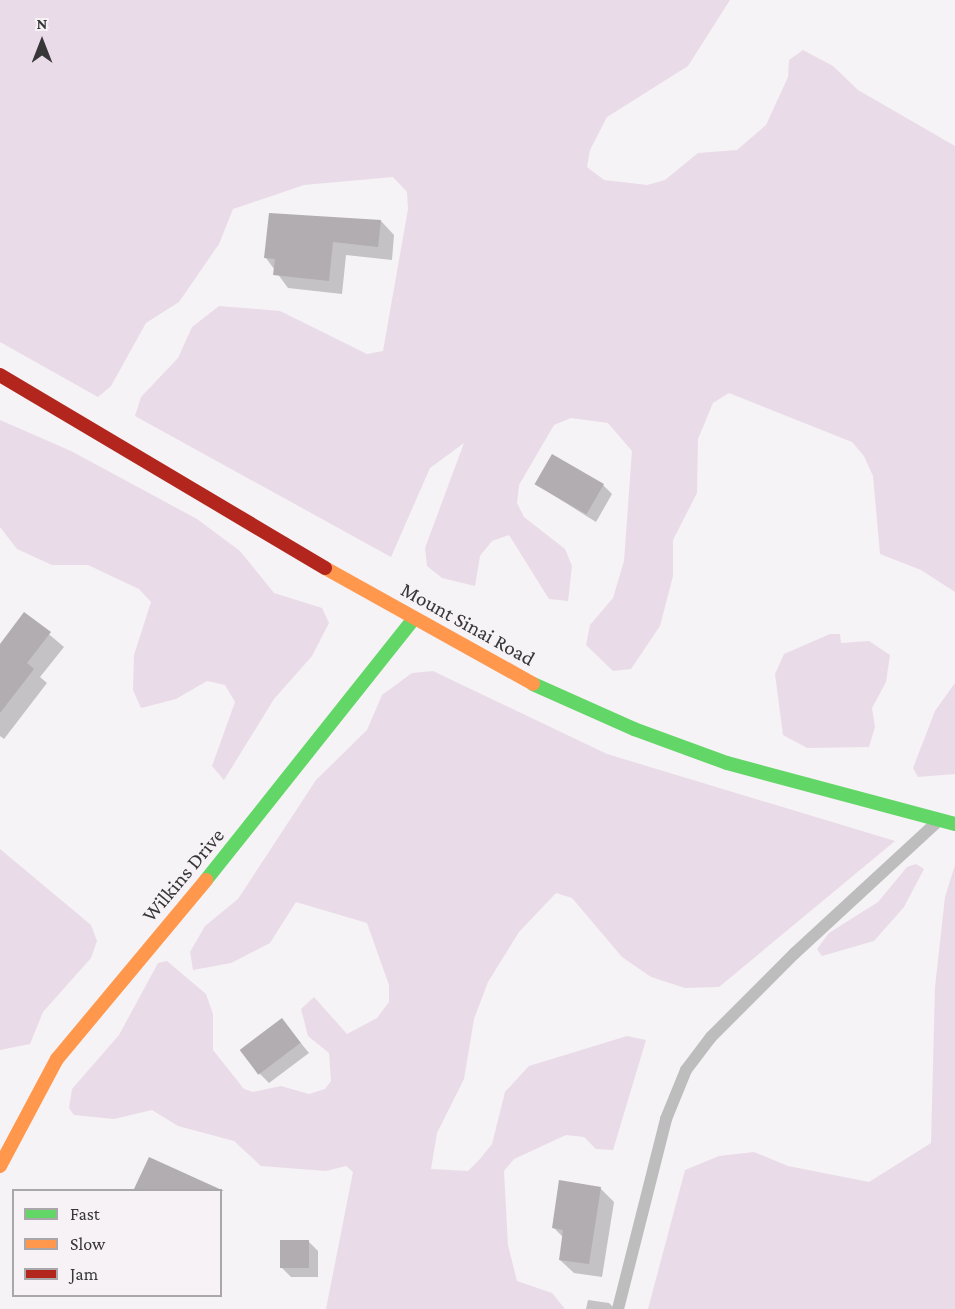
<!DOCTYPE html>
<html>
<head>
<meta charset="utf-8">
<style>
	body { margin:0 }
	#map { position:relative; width:955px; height:1309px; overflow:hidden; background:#f5f3f5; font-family:"Crimson Pro",serif }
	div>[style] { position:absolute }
	.green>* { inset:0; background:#eadbe8 }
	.shadow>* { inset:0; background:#0003 }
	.building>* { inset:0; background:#b2adb1; transform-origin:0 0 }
	.lane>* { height:12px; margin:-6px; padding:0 6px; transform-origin:6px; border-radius:6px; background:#bebdbe }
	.fast>* { height:14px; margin:-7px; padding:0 7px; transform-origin:7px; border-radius:7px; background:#63d668 }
	.slow>* { height:14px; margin:-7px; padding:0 7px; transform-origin:7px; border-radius:7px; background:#ff974d }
	.jam>* { height:14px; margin:-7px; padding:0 7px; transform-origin:7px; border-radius:7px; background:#b3261e }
	span { translate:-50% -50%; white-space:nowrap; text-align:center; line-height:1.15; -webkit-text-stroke:6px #f6f2f6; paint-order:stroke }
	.street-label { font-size:21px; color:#383738 }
	.legend { position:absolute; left:12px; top:1189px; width:210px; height:108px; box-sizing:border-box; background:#f6f2f6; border:2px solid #aaa7aa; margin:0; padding:8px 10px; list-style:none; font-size:18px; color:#383738 }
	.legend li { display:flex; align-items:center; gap:12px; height:30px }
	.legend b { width:30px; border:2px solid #aaa7aa }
	.north { position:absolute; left:12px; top:12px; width:60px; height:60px; -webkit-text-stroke:4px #f6f2f6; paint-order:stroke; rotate:0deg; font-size:16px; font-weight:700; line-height:24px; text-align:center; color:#383738 }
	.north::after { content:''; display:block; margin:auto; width:21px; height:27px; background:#383738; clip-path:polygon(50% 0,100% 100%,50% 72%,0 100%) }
</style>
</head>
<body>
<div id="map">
	<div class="green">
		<i style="clip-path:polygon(0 0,730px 0,688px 66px,607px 117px,590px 150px,587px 167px,604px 180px,647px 185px,665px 180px,698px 153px,737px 150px,766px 125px,788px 77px,789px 60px,803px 50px,833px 66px,858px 90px,955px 146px,955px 592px,921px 570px,880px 554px,873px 476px,864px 456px,852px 442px,729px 393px,713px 403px,698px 439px,697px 493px,673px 540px,673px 576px,660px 626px,631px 669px,613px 671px,586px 645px,590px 625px,613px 598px,624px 561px,632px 451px,608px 423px,571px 418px,554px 425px,519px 485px,517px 503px,524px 517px,565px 549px,572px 566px,568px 601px,549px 599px,509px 535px,492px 541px,480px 556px,475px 586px,442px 578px,427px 566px,425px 548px,464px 443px,430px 468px,391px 557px,135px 416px,141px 397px,178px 358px,192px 327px,219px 306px,280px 311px,367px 354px,383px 351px,408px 209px,407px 192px,393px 177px,304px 185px,233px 209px,219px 244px,179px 302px,146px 323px,111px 386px,98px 397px,0 342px)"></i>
		<i style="clip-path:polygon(0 420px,71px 451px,197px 519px,240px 551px,274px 593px,322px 608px,329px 623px,312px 656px,274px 699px,224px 780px,212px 766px,235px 702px,225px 685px,207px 681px,176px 699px,141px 708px,133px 690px,134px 655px,151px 602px,139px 589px,88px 565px,52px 565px,17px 549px,0 527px)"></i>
		<i style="clip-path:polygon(830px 634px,840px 634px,841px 643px,869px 641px,890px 655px,886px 682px,872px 708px,875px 727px,869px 747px,807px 748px,783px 735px,775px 674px,784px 654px)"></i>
		<i style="clip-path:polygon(433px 671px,607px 754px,895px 841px,719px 987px,685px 988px,651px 977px,622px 957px,572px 898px,556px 893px,519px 932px,488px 982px,474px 1019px,464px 1079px,437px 1133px,431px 1169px,468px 1171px,480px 1159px,492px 1144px,505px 1092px,529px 1066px,627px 1036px,646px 1040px,613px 1150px,596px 1149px,584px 1137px,566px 1135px,514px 1159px,504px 1171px,508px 1245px,517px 1281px,552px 1293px,565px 1309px,326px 1309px,353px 1172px,346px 1166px,326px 1171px,261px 1166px,234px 1141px,178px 1126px,152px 1110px,114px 1119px,74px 1115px,69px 1108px,72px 1089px,119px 1035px,158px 963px,167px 961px,206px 994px,213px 1014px,213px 1050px,244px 1089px,253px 1092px,281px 1086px,309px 1094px,325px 1089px,331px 1081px,329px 1053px,308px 1036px,301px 1009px,314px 997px,347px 1034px,377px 1018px,389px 1002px,389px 985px,367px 923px,296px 902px,270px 943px,231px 963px,193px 970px,190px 952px,205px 926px,238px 899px,316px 780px,367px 730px,382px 695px,412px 673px)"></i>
		<i style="clip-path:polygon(955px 683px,955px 774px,918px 777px,913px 768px,935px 711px)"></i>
		<i style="clip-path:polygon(0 849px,91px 925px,97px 941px,91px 958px,43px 1012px,30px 1044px,0 1050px)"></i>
		<i style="clip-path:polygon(916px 864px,924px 869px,904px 907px,874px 941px,822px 956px,817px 949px,829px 933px,878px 902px,907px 867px)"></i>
		<i style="clip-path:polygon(955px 865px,955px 1309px,648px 1309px,685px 1170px,719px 1156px,754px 1152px,788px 1166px,869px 1182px,931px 1143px,935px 987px,945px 897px)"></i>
	</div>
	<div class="shadow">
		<i style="clip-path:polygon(381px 221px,394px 235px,392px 260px,346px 255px,342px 294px,288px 288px,266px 258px)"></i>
		<i style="clip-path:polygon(537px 485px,603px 485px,612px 494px,596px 522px)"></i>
		<i style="clip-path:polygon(25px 614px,64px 647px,40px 677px,47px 683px,4px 739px,0 736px,0 646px)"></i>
		<i style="clip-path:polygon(282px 1020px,309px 1053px,269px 1083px,260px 1074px)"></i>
		<i style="clip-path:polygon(600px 1188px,614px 1202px,602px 1277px,574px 1273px,560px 1260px,564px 1238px,553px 1227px)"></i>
		<i style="clip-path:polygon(309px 1242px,318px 1251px,318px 1277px,291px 1277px,282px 1268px)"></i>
		<i style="clip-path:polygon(588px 1300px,609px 1303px,615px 1309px,586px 1309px)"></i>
	</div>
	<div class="building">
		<i style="clip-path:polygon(269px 213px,381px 220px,378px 247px,333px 242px,329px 281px,273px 275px,275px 259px,264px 258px)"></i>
		<i style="left:552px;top:454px;width:60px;height:35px;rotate:30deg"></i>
		<i style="clip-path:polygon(24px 612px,51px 632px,27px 663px,34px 669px,0 713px,0 644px)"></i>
		<i style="left:282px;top:1018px;width:31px;height:53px;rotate:53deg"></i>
		<i style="clip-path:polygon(149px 1157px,224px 1191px,133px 1191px)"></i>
		<i style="clip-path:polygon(559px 1180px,601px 1187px,589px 1264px,559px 1260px,563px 1230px,552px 1228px)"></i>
		<i style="left:280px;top:1240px;width:29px;height:28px"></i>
	</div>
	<div class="lane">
		<i style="left:618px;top:1309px;width:196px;rotate:-75.8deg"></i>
		<i style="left:666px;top:1119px;width:53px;rotate:-67.8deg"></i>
		<i style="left:686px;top:1070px;width:41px;rotate:-52.9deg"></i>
		<i style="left:711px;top:1037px;width:119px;rotate:-45deg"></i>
		<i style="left:795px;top:953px;width:192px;rotate:-42.7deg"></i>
	</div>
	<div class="fast">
		<i style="left:533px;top:684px;width:111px;rotate:24deg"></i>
		<i style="left:634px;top:729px;width:99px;rotate:20.1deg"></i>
		<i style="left:727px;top:763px;width:236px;rotate:15deg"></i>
		<i style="left:206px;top:880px;width:332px;rotate:-51.5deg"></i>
	</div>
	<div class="slow">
		<i style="left:325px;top:568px;width:238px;rotate:29.1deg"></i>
		<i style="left:0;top:1166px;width:121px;rotate:-62deg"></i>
		<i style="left:57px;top:1059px;width:233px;rotate:-50.2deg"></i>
	</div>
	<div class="jam">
		<i style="left:0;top:375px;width:378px;rotate:30.7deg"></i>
	</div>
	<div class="street-label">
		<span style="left:468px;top:624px;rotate:29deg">Mount Sinai Road</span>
		<span style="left:183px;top:875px;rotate:-50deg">Wilkins Drive</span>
	</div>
	<ul class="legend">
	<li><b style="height:8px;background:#63d668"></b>Fast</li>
	<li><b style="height:8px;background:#ff974d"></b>Slow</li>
	<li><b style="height:8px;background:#b3261e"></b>Jam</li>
	</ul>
	<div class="north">N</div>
</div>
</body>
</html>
